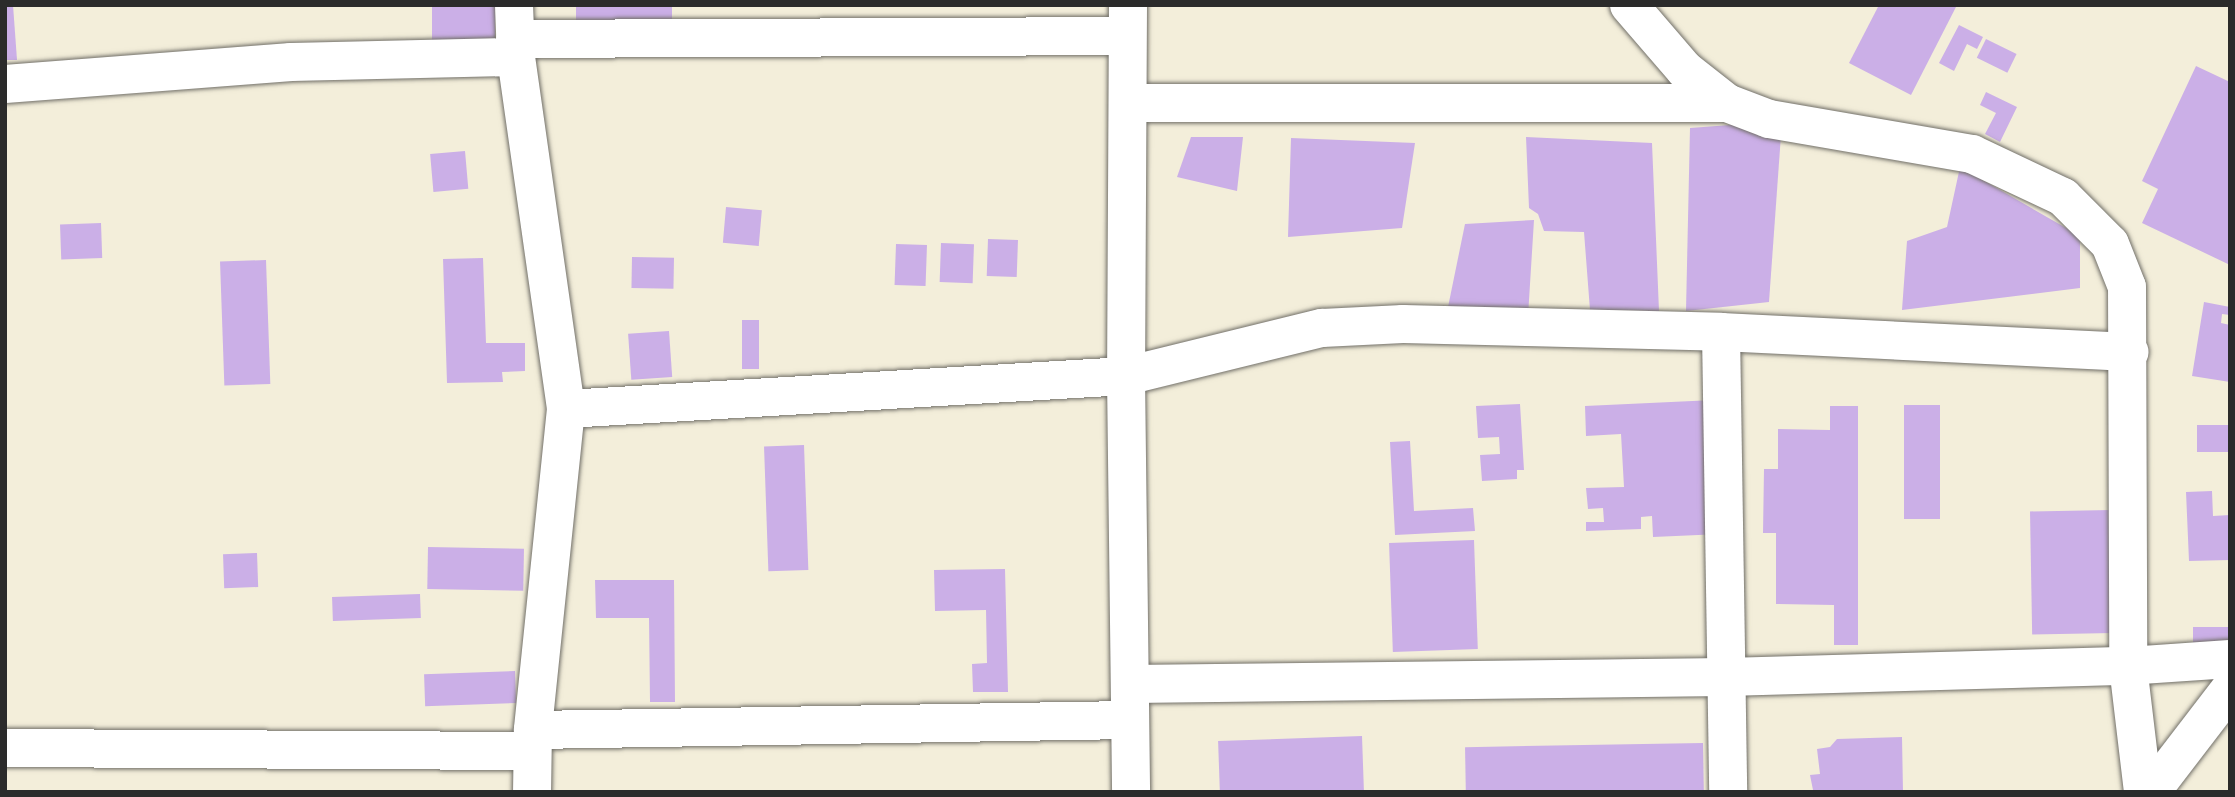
<!DOCTYPE html>
<html>
<head>
<meta charset="utf-8">
<style>
	body { margin:0 }
	#map { position:relative; width:2235px; height:797px; overflow:hidden; background:#f3eeda; font-family:Dekko,sans-serif }
	div>[style] { position:absolute }
	.building>* { inset:0; background:#cbafe7; transform-origin:0 0 }
	.roads { filter:drop-shadow(0 0 2px #716f68) drop-shadow(0 0 2px #716f68) }
	.minor>* { height:38px; margin:-19px; padding:0 19px; transform-origin:19px; border-radius:19px; background:#fff }
	span { translate:-50% -50%; white-space:nowrap; text-align:center; line-height:1.15; -webkit-text-stroke:7px #fdfcf7; paint-order:stroke }
	.frame { position:absolute; inset:0; border:7px solid #2b2b2b; pointer-events:none }
</style>
</head>
<body>
<div id="map">
	<div class="building">
		<i style="clip-path:polygon(5px 5px,13px 5px,17px 60px,5px 60px)"></i>
		<i style="left:432px;top:5px;width:63px;height:36px"></i>
		<i style="left:576px;top:5px;width:96px;height:29px"></i>
		<i style="clip-path:polygon(1879px 5px,1957px 5px,1911px 95px,1849px 63px)"></i>
		<i style="clip-path:polygon(1959px 25px,1983px 37px,1977px 49px,1967px 44px,1954px 71px,1939px 63px)"></i>
		<i style="left:1986px;top:39px;width:34px;height:21px;rotate:26deg"></i>
		<i style="clip-path:polygon(2196px 66px,2230px 82px,2230px 265px,2142px 223px,2158px 189px,2142px 181px)"></i>
		<i style="clip-path:polygon(1986px 92px,2017px 107px,2000px 142px,1985px 134px,1996px 113px,1980px 105px)"></i>
		<i style="clip-path:polygon(1782px 121px,1769px 302px,1686px 311px,1690px 128px)"></i>
		<i style="clip-path:polygon(1191px 137px,1243px 137px,1237px 191px,1177px 177px)"></i>
		<i style="clip-path:polygon(1526px 137px,1652px 143px,1659px 311px,1590px 310px,1584px 232px,1544px 231px,1538px 214px,1529px 208px)"></i>
		<i style="clip-path:polygon(1291px 138px,1415px 143px,1402px 228px,1288px 237px)"></i>
		<i style="left:465px;top:151px;width:38px;height:35px;rotate:85deg"></i>
		<i style="clip-path:polygon(1960px 167px,2080px 236px,2080px 288px,1902px 310px,1907px 241px,1947px 227px)"></i>
		<i style="left:726px;top:207px;width:36px;height:36px;rotate:5deg"></i>
		<i style="clip-path:polygon(1534px 220px,1528px 316px,1447px 312px,1465px 224px)"></i>
		<i style="left:101px;top:223px;width:35px;height:41px;rotate:88deg"></i>
		<i style="left:988px;top:239px;width:30px;height:37px;rotate:2deg"></i>
		<i style="left:941px;top:243px;width:33px;height:39px;rotate:2deg"></i>
		<i style="left:896px;top:244px;width:31px;height:41px;rotate:2deg"></i>
		<i style="left:632px;top:257px;width:42px;height:31px;rotate:1deg"></i>
		<i style="clip-path:polygon(483px 258px,486px 343px,525px 343px,525px 371px,502px 372px,503px 382px,447px 383px,443px 259px)"></i>
		<i style="left:266px;top:260px;width:124px;height:46px;rotate:88deg"></i>
		<i style="clip-path:polygon(2204px 302px,2230px 307px,2230px 315px,2222px 314px,2221px 323px,2230px 325px,2230px 382px,2192px 376px)"></i>
		<i style="left:742px;top:320px;width:17px;height:49px"></i>
		<i style="left:669px;top:331px;width:46px;height:41px;rotate:86deg"></i>
		<i style="clip-path:polygon(1714px 400px,1721px 534px,1653px 537px,1652px 516px,1641px 517px,1641px 529px,1586px 531px,1586px 522px,1604px 522px,1603px 508px,1588px 509px,1586px 488px,1624px 487px,1621px 434px,1586px 436px,1585px 406px)"></i>
		<i style="clip-path:polygon(1520px 404px,1524px 470px,1517px 470px,1517px 479px,1482px 481px,1480px 455px,1500px 454px,1499px 437px,1478px 438px,1476px 406px)"></i>
		<i style="left:1904px;top:405px;width:36px;height:114px"></i>
		<i style="clip-path:polygon(1830px 406px,1858px 406px,1858px 645px,1834px 645px,1834px 605px,1776px 604px,1776px 533px,1763px 533px,1764px 469px,1778px 469px,1778px 429px,1830px 430px)"></i>
		<i style="left:2230px;top:425px;width:27px;height:33px;rotate:90deg"></i>
		<i style="clip-path:polygon(1410px 441px,1414px 511px,1473px 508px,1475px 531px,1395px 535px,1390px 442px)"></i>
		<i style="left:804px;top:445px;width:125px;height:40px;rotate:88deg"></i>
		<i style="clip-path:polygon(2212px 491px,2213px 516px,2230px 515px,2230px 560px,2189px 561px,2186px 492px)"></i>
		<i style="left:2111px;top:510px;width:123px;height:81px;rotate:89deg"></i>
		<i style="left:1474px;top:540px;width:109px;height:85px;rotate:88deg"></i>
		<i style="left:428px;top:547px;width:96px;height:42px;rotate:1deg"></i>
		<i style="left:257px;top:553px;width:34px;height:34px;rotate:88deg"></i>
		<i style="clip-path:polygon(1005px 569px,1008px 692px,973px 692px,972px 664px,987px 663px,986px 610px,935px 611px,934px 570px)"></i>
		<i style="clip-path:polygon(595px 580px,674px 580px,675px 702px,650px 702px,649px 618px,596px 618px)"></i>
		<i style="left:420px;top:594px;width:24px;height:88px;rotate:88deg"></i>
		<i style="left:2230px;top:627px;width:26px;height:37px;rotate:90deg"></i>
		<i style="left:515px;top:671px;width:32px;height:91px;rotate:88deg"></i>
		<i style="left:1362px;top:736px;width:56px;height:144px;rotate:88deg"></i>
		<i style="clip-path:polygon(1902px 737px,1903px 792px,1813px 790px,1810px 775px,1820px 774px,1817px 749px,1830px 747px,1837px 739px)"></i>
		<i style="left:1703px;top:743px;width:49px;height:238px;rotate:89deg"></i>
	</div>
	<div class="roads">
		<div class="minor">
			<i style="left:514px;top:5px;width:52px;rotate:87.8deg"></i>
			<i style="left:516px;top:57px;width:356px;rotate:81.9deg"></i>
			<i style="left:566px;top:409px;width:323px;rotate:95.9deg"></i>
			<i style="left:533px;top:730px;width:62px;rotate:90.9deg"></i>
			<i style="left:1128px;top:5px;width:371px;rotate:90.3deg"></i>
			<i style="left:1126px;top:376px;width:416px;rotate:89.3deg"></i>
			<i style="left:1629px;top:5px;width:86px;rotate:49.3deg"></i>
			<i style="left:1685px;top:70px;width:53px;rotate:38.2deg"></i>
			<i style="left:1727px;top:103px;width:45px;rotate:20.9deg"></i>
			<i style="left:1769px;top:119px;width:206px;rotate:9.8deg"></i>
			<i style="left:1972px;top:154px;width:101px;rotate:25.3deg"></i>
			<i style="left:2063px;top:197px;width:66px;rotate:45deg"></i>
			<i style="left:2110px;top:244px;width:46px;rotate:68.4deg"></i>
			<i style="left:2127px;top:287px;width:379px;rotate:89.8deg"></i>
			<i style="left:2128px;top:666px;width:127px;rotate:83.2deg"></i>
			<i style="left:515px;top:39px;width:612px;rotate:-0.28deg"></i>
			<i style="left:5px;top:84px;width:287px;rotate:-4.4deg"></i>
			<i style="left:291px;top:62px;width:225px;rotate:-1.3deg"></i>
			<i style="left:1130px;top:103px;width:597px"></i>
			<i style="left:1721px;top:332px;width:460px;rotate:89.1deg"></i>
			<i style="left:566px;top:409px;width:561px;rotate:-3.37deg"></i>
			<i style="left:1126px;top:376px;width:202px;rotate:-13.8deg"></i>
			<i style="left:1322px;top:328px;width:81px;rotate:-2.8deg"></i>
			<i style="left:1403px;top:324px;width:318px;rotate:1.4deg"></i>
			<i style="left:1721px;top:332px;width:409px;rotate:2.8deg"></i>
			<i style="left:1131px;top:684px;width:595px;rotate:-0.67deg"></i>
			<i style="left:1726px;top:677px;width:402px;rotate:-1.6deg"></i>
			<i style="left:2128px;top:666px;width:102px;rotate:-3.9deg"></i>
			<i style="left:533px;top:730px;width:597px;rotate:-0.96deg"></i>
			<i style="left:5px;top:748px;width:527px;rotate:0.33deg"></i>
			<i style="left:2151px;top:792px;width:130px;rotate:-52.5deg"></i>
		</div>
	</div>
	<div class="frame"></div>
</div>
</body>
</html>
